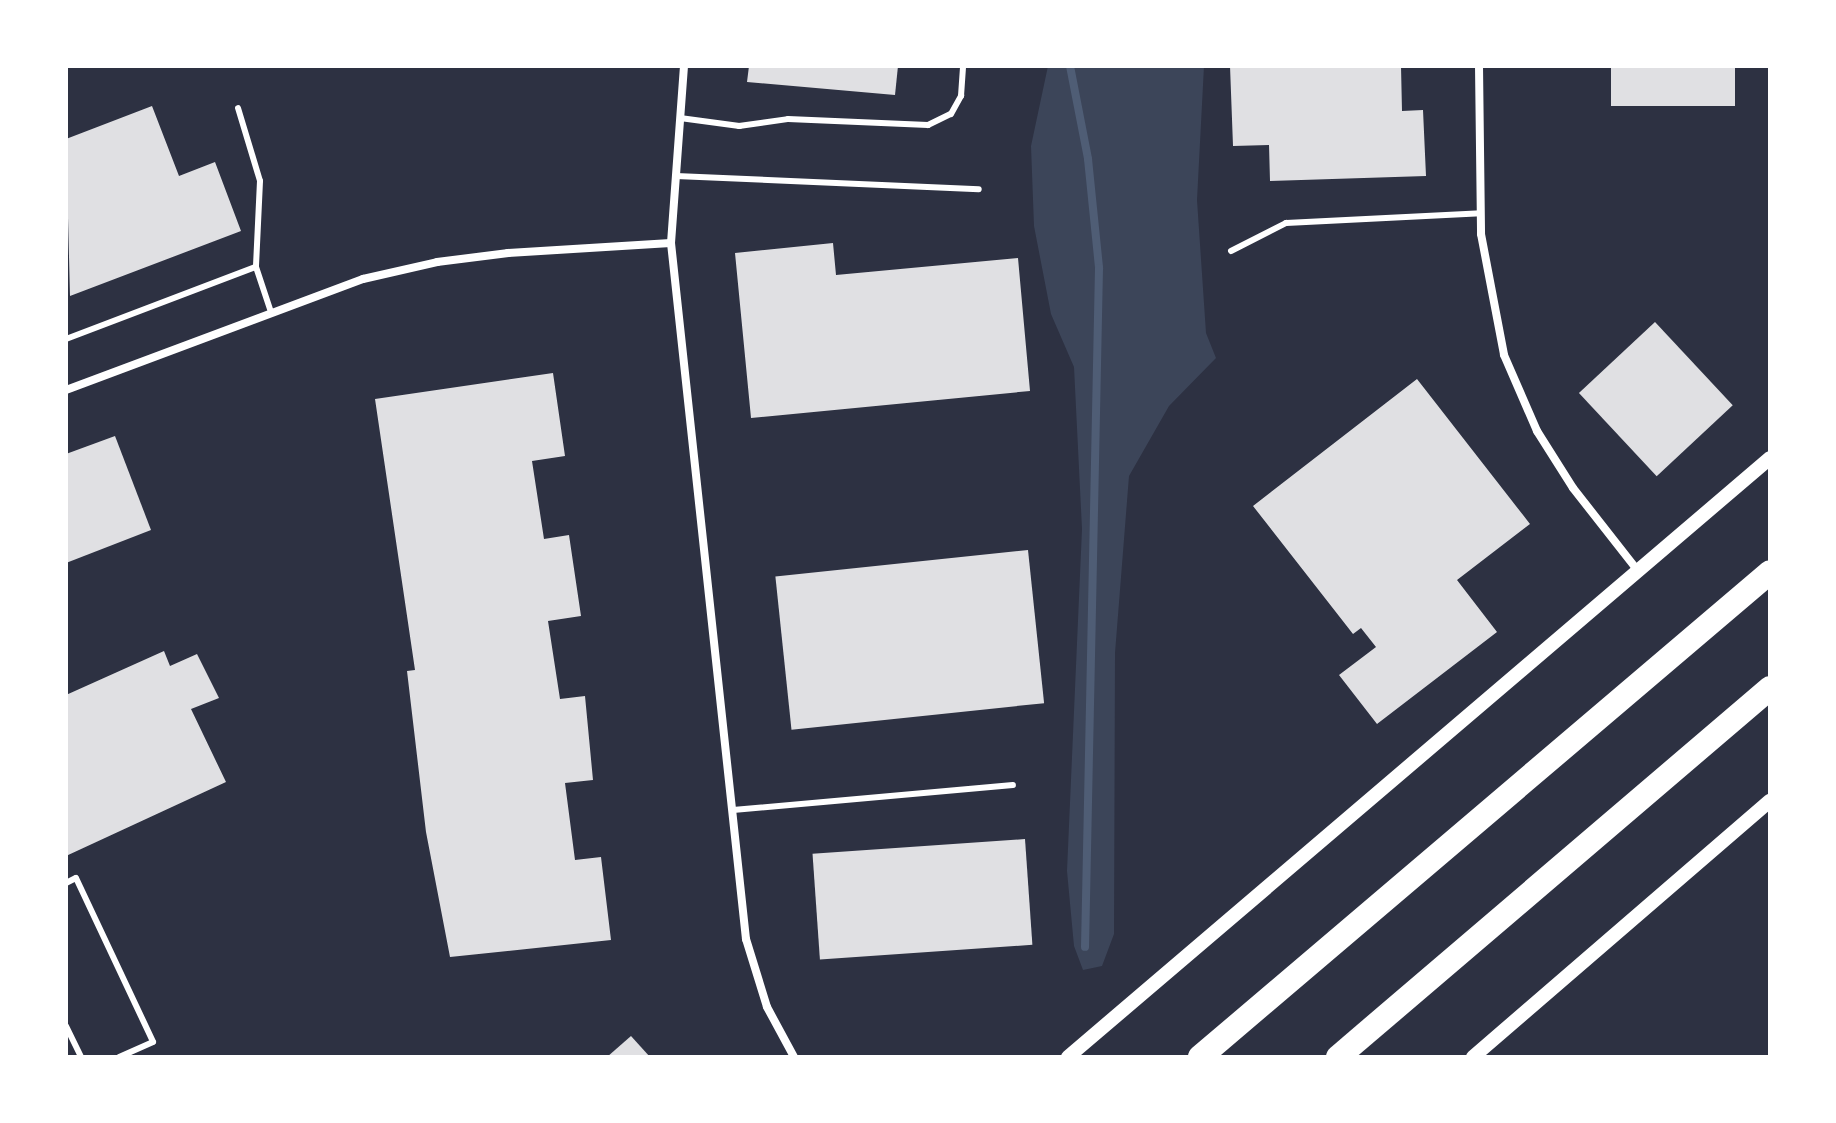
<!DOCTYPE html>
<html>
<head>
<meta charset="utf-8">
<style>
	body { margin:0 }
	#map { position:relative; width:1836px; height:1123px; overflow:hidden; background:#2d3142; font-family:Spectral,serif }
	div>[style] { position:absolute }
	.green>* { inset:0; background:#3c4559 }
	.stream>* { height:8px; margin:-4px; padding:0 4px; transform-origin:4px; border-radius:4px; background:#4f5d75 }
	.building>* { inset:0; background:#e0e0e3; transform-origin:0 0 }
	.service>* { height:6px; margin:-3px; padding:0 3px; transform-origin:3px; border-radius:3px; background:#fff }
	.minor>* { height:8px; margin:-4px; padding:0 4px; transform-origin:4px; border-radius:4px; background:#fff }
	.tertiary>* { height:14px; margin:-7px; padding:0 7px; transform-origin:7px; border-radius:7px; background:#fff }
	.motorway>* { height:24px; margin:-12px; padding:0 12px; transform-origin:12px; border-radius:12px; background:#fff }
	span { translate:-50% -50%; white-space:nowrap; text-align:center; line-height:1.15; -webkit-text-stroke:8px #fff; paint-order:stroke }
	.frame { position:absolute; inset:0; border:68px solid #fff; pointer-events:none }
</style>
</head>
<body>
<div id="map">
	<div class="green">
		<i style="clip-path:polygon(1048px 66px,1204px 66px,1197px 200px,1206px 333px,1216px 358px,1169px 406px,1129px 476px,1115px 653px,1114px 934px,1102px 966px,1083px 970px,1074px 946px,1067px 871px,1082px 529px,1074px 367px,1051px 314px,1034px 226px,1031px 146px)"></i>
	</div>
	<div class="stream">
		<i style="left:1070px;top:66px;width:95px;rotate:79deg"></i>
		<i style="left:1088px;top:159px;width:110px;rotate:84.2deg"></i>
		<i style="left:1099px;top:268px;width:679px;rotate:91.18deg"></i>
	</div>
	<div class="building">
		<i style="clip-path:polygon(749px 66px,898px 66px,895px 95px,747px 82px)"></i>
		<i style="clip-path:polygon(1230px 66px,1401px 66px,1402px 111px,1423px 110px,1426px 176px,1270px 181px,1269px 145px,1233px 146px)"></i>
		<i style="left:1611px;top:66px;width:124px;height:40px"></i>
		<i style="clip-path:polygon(152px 106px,179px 176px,215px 162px,241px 231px,70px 296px,66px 139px)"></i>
		<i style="clip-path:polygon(833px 243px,836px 275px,1018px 258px,1030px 391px,751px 418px,735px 253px)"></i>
		<i style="left:1655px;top:322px;width:114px;height:104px;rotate:47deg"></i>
		<i style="clip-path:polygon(553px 373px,565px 456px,532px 461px,544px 539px,569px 535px,581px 616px,548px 621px,560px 699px,585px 696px,593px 780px,565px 783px,575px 860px,601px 857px,611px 940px,450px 957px,426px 832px,407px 671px,415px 670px,375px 399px)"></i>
		<i style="clip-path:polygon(1417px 379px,1530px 524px,1457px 580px,1497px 632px,1377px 724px,1339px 675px,1376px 647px,1361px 628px,1353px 634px,1253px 506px)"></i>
		<i style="clip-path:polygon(115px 436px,151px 530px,66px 563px,66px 454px)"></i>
		<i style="left:1028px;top:550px;width:154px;height:254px;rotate:84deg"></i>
		<i style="clip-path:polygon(164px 651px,170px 666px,197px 654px,219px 698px,191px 709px,226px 782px,66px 856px,66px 695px)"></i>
		<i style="left:1025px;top:839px;width:106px;height:213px;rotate:86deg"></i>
		<i style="clip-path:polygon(631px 1036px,650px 1057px,607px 1057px)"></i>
	</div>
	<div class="service">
		<i style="left:238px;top:108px;width:76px;rotate:73.2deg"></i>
		<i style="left:260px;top:181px;width:86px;rotate:92.7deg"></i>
		<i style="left:680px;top:118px;width:60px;rotate:7.7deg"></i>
		<i style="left:739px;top:126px;width:49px;rotate:-8.1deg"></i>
		<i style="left:788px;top:119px;width:140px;rotate:2.5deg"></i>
		<i style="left:928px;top:125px;width:25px;rotate:-26deg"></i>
		<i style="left:951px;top:114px;width:21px;rotate:-61deg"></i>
		<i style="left:961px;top:96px;width:30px;rotate:-86deg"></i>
		<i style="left:676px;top:176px;width:303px;rotate:2.5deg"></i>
		<i style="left:1231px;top:251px;width:62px;rotate:-27deg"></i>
		<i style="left:1286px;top:223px;width:195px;rotate:-2.9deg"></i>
		<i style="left:66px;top:339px;width:203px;rotate:-20.8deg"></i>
		<i style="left:256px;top:267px;width:47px;rotate:71.6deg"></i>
		<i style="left:733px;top:810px;width:281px;rotate:-5.1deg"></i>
		<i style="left:66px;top:883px;width:11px;rotate:-27deg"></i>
		<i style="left:76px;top:878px;width:181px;rotate:64.8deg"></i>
		<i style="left:153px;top:1042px;width:37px;rotate:156deg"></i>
		<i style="left:66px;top:1026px;width:34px;rotate:64deg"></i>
	</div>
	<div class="minor">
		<i style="left:684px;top:66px;width:177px;rotate:94.2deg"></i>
		<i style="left:671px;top:243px;width:700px;rotate:83.85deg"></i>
		<i style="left:746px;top:939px;width:71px;rotate:72.8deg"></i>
		<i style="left:767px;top:1007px;width:57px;rotate:61.6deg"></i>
		<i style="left:1479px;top:66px;width:168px;rotate:89.3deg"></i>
		<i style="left:1481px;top:234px;width:123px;rotate:79.2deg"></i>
		<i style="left:1504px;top:355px;width:83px;rotate:66.5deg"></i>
		<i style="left:1537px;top:431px;width:67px;rotate:57.7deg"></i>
		<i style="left:1573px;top:488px;width:105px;rotate:51.9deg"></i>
		<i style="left:66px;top:390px;width:317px;rotate:-20.5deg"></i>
		<i style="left:363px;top:279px;width:76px;rotate:-12.9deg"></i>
		<i style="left:437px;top:262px;width:72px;rotate:-7.2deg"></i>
		<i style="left:508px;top:253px;width:163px;rotate:-3.5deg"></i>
	</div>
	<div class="tertiary">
		<i style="left:1068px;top:1057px;width:923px;rotate:-40.47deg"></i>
		<i style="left:1473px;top:1057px;width:392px;rotate:-40.8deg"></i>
	</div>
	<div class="motorway">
		<i style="left:1200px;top:1057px;width:748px;rotate:-40.39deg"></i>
		<i style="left:1338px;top:1057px;width:568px;rotate:-40.5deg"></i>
	</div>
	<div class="frame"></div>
</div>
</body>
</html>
